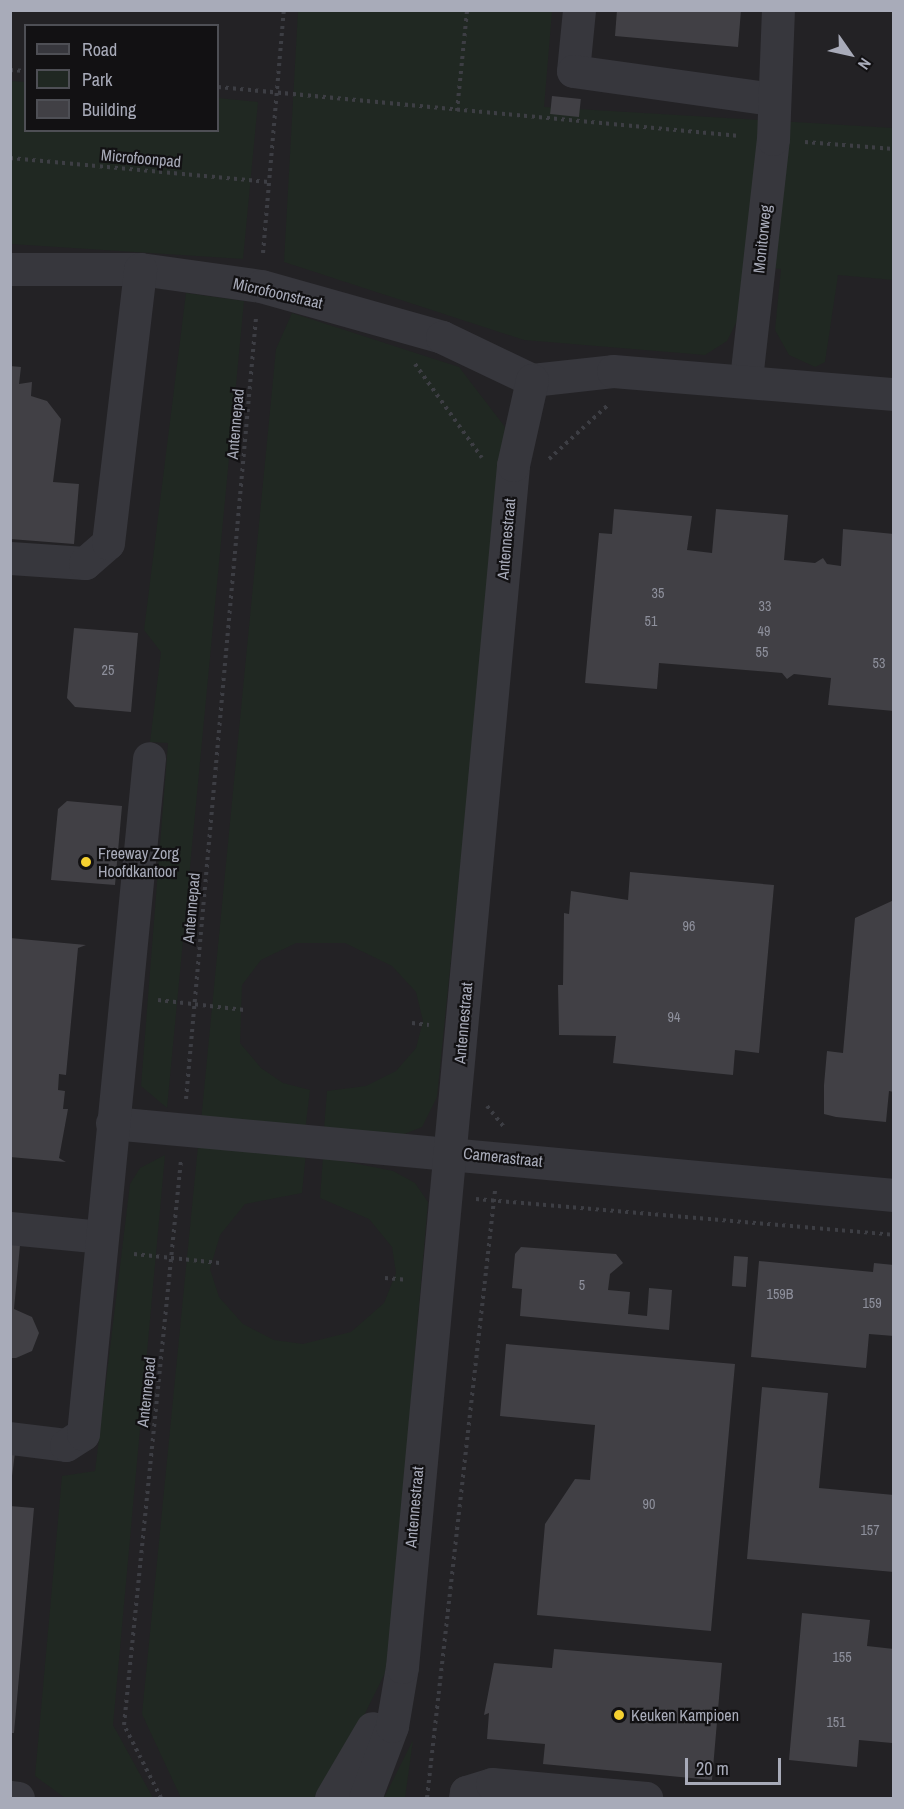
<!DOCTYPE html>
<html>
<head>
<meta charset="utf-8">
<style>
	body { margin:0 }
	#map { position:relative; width:904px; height:1809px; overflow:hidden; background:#171618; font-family:"Archivo Narrow",sans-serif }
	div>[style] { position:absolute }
	.built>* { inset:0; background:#232225 }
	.green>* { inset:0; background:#202822 }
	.building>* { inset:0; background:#414045; transform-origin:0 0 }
	.path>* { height:4px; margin-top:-2px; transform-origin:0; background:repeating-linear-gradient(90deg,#3d3e44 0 3px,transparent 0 7.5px) }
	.minor>* { height:33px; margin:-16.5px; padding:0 16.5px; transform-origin:16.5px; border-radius:16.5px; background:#37373d }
	.dots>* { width:16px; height:16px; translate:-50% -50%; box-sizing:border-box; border:3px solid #121113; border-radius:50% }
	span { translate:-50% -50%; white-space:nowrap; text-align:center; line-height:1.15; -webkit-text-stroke:4.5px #121113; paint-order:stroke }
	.number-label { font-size:14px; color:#8e909c }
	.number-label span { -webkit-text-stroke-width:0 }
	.street-label { font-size:16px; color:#a8abb9 }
	.poi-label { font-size:16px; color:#a8abb9 }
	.left { translate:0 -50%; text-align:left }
	.frame { position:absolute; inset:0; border:12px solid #a8abb9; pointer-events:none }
	.legend { position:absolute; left:24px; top:24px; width:195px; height:108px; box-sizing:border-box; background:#121113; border:2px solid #4e4f55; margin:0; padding:8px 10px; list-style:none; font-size:18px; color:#a8abb9 }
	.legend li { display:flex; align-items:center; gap:12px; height:30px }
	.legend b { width:30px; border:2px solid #4e4f55 }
	.north { position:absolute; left:820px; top:24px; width:60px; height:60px; -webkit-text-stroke:4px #121113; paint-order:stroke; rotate:124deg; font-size:16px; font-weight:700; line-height:24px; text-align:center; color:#a8abb9 }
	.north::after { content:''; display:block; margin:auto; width:21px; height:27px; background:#a8abb9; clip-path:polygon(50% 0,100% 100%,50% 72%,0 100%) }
	.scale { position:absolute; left:685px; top:1758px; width:96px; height:27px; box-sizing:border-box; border:3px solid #a8abb9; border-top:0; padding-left:8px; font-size:18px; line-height:21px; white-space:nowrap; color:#a8abb9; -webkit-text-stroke:4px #121113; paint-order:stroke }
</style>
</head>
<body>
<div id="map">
	<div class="built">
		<i style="clip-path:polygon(evenodd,11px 11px,893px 11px,893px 1798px,11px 1798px,11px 11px,26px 26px,218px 26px,218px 130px,26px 130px,26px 26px)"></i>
	</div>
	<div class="green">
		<i style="clip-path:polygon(298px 11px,552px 11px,544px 107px,893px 128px,893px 280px,838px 275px,825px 362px,815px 367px,789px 355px,775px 330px,781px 269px,745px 266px,739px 317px,727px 341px,705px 355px,524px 340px,284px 262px)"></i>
		<i style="clip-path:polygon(11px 81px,25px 82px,26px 130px,218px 130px,218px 98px,258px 102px,243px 259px,11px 244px)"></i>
		<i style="clip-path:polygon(186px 293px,244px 301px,167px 1108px,141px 1086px,168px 743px,150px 742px,161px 652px,144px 630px)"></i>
		<i style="clip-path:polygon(292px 313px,459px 367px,505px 427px,437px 1097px,422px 1127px,402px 1135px,324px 1129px,327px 1091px,366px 1086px,396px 1071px,416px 1048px,423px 1021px,416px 992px,392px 966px,345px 943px,296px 943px,261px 960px,242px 985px,240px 1043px,261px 1068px,283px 1083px,310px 1090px,305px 1131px,201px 1121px,276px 349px)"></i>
		<i style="clip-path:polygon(198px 1146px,306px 1153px,302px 1193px,245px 1204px,220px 1235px,210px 1269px,219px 1297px,243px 1324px,274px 1340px,303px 1344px,351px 1332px,384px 1303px,396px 1273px,392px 1247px,369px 1219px,320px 1198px,323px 1157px,393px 1171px,415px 1183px,428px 1202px,388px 1667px,341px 1762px,314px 1798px,181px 1798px,142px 1714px)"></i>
		<i style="clip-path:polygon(165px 1155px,113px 1725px,153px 1798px,65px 1798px,35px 1776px,62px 1476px,95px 1471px,130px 1184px,140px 1168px)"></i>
		<i style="clip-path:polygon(413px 1740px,405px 1798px,384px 1798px)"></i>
	</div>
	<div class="building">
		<i style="clip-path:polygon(617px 10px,741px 10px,738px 47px,615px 36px)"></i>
		<i style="left:552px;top:96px;width:29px;height:18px;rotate:6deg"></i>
		<i style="clip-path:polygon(10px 366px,21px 367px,19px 384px,32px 382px,31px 396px,47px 401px,61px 419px,53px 482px,79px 484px,74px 544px,10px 539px)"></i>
		<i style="clip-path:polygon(614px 509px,692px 516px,687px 550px,712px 553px,716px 509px,788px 515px,784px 560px,815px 563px,823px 558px,827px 564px,841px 566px,843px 529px,894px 534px,894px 711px,828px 705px,831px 678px,794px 674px,787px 679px,782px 673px,659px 663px,657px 689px,585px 683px,599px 533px,612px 534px)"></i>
		<i style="clip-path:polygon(74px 628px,138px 633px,131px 712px,75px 707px,67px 698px)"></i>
		<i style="clip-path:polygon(67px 801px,122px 806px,115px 885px,51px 880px,58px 809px)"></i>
		<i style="clip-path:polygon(630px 872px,774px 885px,759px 1053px,735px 1050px,733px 1075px,613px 1063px,616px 1036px,559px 1035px,558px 985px,563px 985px,564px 913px,569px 914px,571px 891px,628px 900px)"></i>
		<i style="clip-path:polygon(894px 900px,894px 1092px,889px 1091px,886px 1122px,836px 1117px,824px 1114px,824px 1085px,827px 1051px,843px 1053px,855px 918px)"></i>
		<i style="clip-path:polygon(10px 938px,86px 945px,78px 948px,66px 1075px,59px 1074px,58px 1090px,65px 1091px,63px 1109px,68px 1109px,59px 1158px,66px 1162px,10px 1157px)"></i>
		<i style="clip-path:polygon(10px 1244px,20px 1245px,14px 1309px,32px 1317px,39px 1333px,32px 1351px,16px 1358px,10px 1358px)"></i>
		<i style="clip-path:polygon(521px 1247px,616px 1254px,623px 1263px,610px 1274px,608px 1290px,630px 1292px,628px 1314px,647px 1316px,649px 1288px,672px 1290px,669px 1330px,520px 1316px,522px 1289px,512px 1288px,515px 1254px)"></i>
		<i style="left:734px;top:1256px;width:14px;height:30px;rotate:4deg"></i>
		<i style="clip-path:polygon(759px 1261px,873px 1272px,874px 1263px,894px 1265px,894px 1336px,869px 1334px,866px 1368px,751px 1357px)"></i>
		<i style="clip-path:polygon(506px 1344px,735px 1364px,711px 1631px,537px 1615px,545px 1524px,575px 1479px,590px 1480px,595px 1425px,500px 1416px)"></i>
		<i style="clip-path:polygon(762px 1387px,828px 1393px,819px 1488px,894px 1495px,894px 1572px,747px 1559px)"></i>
		<i style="clip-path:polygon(10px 1452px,15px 1453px,12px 1476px,10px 1476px)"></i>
		<i style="clip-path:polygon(10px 1506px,34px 1508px,14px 1733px,10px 1733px)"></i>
		<i style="clip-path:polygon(802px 1613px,870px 1620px,867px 1646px,894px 1649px,892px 1743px,859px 1740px,857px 1767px,789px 1760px)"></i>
		<i style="clip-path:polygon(554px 1649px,722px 1663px,712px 1780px,543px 1764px,545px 1744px,487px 1739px,489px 1713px,484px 1715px,494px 1663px,552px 1668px)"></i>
	</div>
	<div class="path">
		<i style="left:10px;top:70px;width:16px;rotate:4deg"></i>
		<i style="left:218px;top:87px;width:524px;rotate:5.36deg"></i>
		<i style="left:457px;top:111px;width:101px;rotate:-84.3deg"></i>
		<i style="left:805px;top:142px;width:89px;rotate:4.5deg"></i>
		<i style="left:10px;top:158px;width:260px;rotate:5.3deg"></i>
		<i style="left:263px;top:253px;width:244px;rotate:-85.1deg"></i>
		<i style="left:415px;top:364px;width:115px;rotate:54.5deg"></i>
		<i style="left:549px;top:459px;width:80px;rotate:-42.5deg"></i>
		<i style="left:158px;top:1000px;width:87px;rotate:6.6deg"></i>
		<i style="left:412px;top:1023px;width:17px;rotate:7deg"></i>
		<i style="left:186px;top:1099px;width:784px;rotate:-84.88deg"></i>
		<i style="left:487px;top:1106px;width:26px;rotate:51deg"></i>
		<i style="left:476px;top:1199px;width:420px;rotate:4.9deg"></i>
		<i style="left:134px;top:1254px;width:86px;rotate:6deg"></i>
		<i style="left:385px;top:1278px;width:21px;rotate:5deg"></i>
		<i style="left:161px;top:1798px;width:82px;rotate:-116.9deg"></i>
		<i style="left:124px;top:1725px;width:568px;rotate:-84.24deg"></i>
		<i style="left:427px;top:1798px;width:611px;rotate:-83.61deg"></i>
	</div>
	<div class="minor">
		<i style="left:579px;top:10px;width:61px;rotate:95.6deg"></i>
		<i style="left:573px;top:71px;width:200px;rotate:8deg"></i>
		<i style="left:10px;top:269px;width:130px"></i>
		<i style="left:140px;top:269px;width:122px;rotate:8deg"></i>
		<i style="left:261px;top:286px;width:188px;rotate:15.7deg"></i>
		<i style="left:442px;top:337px;width:100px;rotate:25.5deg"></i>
		<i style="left:746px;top:379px;width:242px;rotate:-83.6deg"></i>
		<i style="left:773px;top:139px;width:129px;rotate:-87.8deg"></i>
		<i style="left:532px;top:380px;width:81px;rotate:-6.3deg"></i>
		<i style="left:613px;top:371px;width:282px;rotate:4.7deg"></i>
		<i style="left:10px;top:558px;width:75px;rotate:3.8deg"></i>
		<i style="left:85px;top:563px;width:30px;rotate:-41deg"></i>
		<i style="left:108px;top:543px;width:276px;rotate:-83.3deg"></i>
		<i style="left:112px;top:1123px;width:785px;rotate:5.26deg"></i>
		<i style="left:10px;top:1228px;width:91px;rotate:5.6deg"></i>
		<i style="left:10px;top:1438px;width:56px;rotate:7.1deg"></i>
		<i style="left:66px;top:1445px;width:20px;rotate:-33deg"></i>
		<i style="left:83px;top:1434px;width:679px;rotate:-84.42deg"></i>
		<i style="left:10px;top:1797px;width:8px;rotate:7deg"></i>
		<i style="left:331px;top:1798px;width:81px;rotate:-59.6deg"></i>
		<i style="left:365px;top:1798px;width:77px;rotate:-69.4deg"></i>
		<i style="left:392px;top:1726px;width:60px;rotate:-80.4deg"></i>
		<i style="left:402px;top:1667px;width:1207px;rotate:-84.72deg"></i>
		<i style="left:513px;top:465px;width:87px;rotate:-77.4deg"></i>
		<i style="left:465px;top:1798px;width:6px;rotate:-81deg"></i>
		<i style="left:466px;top:1792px;width:27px;rotate:-17deg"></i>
		<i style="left:492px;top:1784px;width:155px;rotate:5.2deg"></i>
	</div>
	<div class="dots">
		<i style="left:86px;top:862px;background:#f6d130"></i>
		<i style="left:619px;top:1715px;background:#f6d130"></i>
	</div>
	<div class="number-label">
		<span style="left:658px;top:593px">35</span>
		<span style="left:765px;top:606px">33</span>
		<span style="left:651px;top:621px">51</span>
		<span style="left:764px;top:631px">49</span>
		<span style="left:762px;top:652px">55</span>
		<span style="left:879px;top:663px">53</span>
		<span style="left:108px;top:670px">25</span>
		<span style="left:689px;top:926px">96</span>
		<span style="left:674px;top:1017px">94</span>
		<span style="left:582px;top:1285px">5</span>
		<span style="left:780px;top:1294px">159B</span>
		<span style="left:872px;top:1303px">159</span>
		<span style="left:649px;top:1504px">90</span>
		<span style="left:870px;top:1530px">157</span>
		<span style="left:842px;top:1657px">155</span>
		<span style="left:836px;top:1722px">151</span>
	</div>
	<div class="street-label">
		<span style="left:141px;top:158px;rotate:5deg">Microfoonpad</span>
		<span style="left:762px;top:239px;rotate:-84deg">Monitorweg</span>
		<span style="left:278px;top:293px;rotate:13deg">Microfoonstraat</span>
		<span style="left:235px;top:424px;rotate:-85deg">Antennepad</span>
		<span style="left:506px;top:539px;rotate:-85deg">Antennestraat</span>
		<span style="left:191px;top:908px;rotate:-85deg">Antennepad</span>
		<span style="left:463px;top:1023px;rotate:-85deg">Antennestraat</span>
		<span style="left:503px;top:1157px;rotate:6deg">Camerastraat</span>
		<span style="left:146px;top:1392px;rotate:-84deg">Antennepad</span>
		<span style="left:414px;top:1507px;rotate:-85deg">Antennestraat</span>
	</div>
	<div class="poi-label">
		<span class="left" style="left:98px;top:862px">Freeway Zorg<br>Hoofdkantoor</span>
		<span class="left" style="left:631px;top:1715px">Keuken Kampioen</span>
	</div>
	<div class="frame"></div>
	<ul class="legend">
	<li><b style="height:8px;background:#37373d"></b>Road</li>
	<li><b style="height:16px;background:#202822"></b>Park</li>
	<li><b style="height:16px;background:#414045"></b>Building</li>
	</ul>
	<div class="north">N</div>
	<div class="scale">20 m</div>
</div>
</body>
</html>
